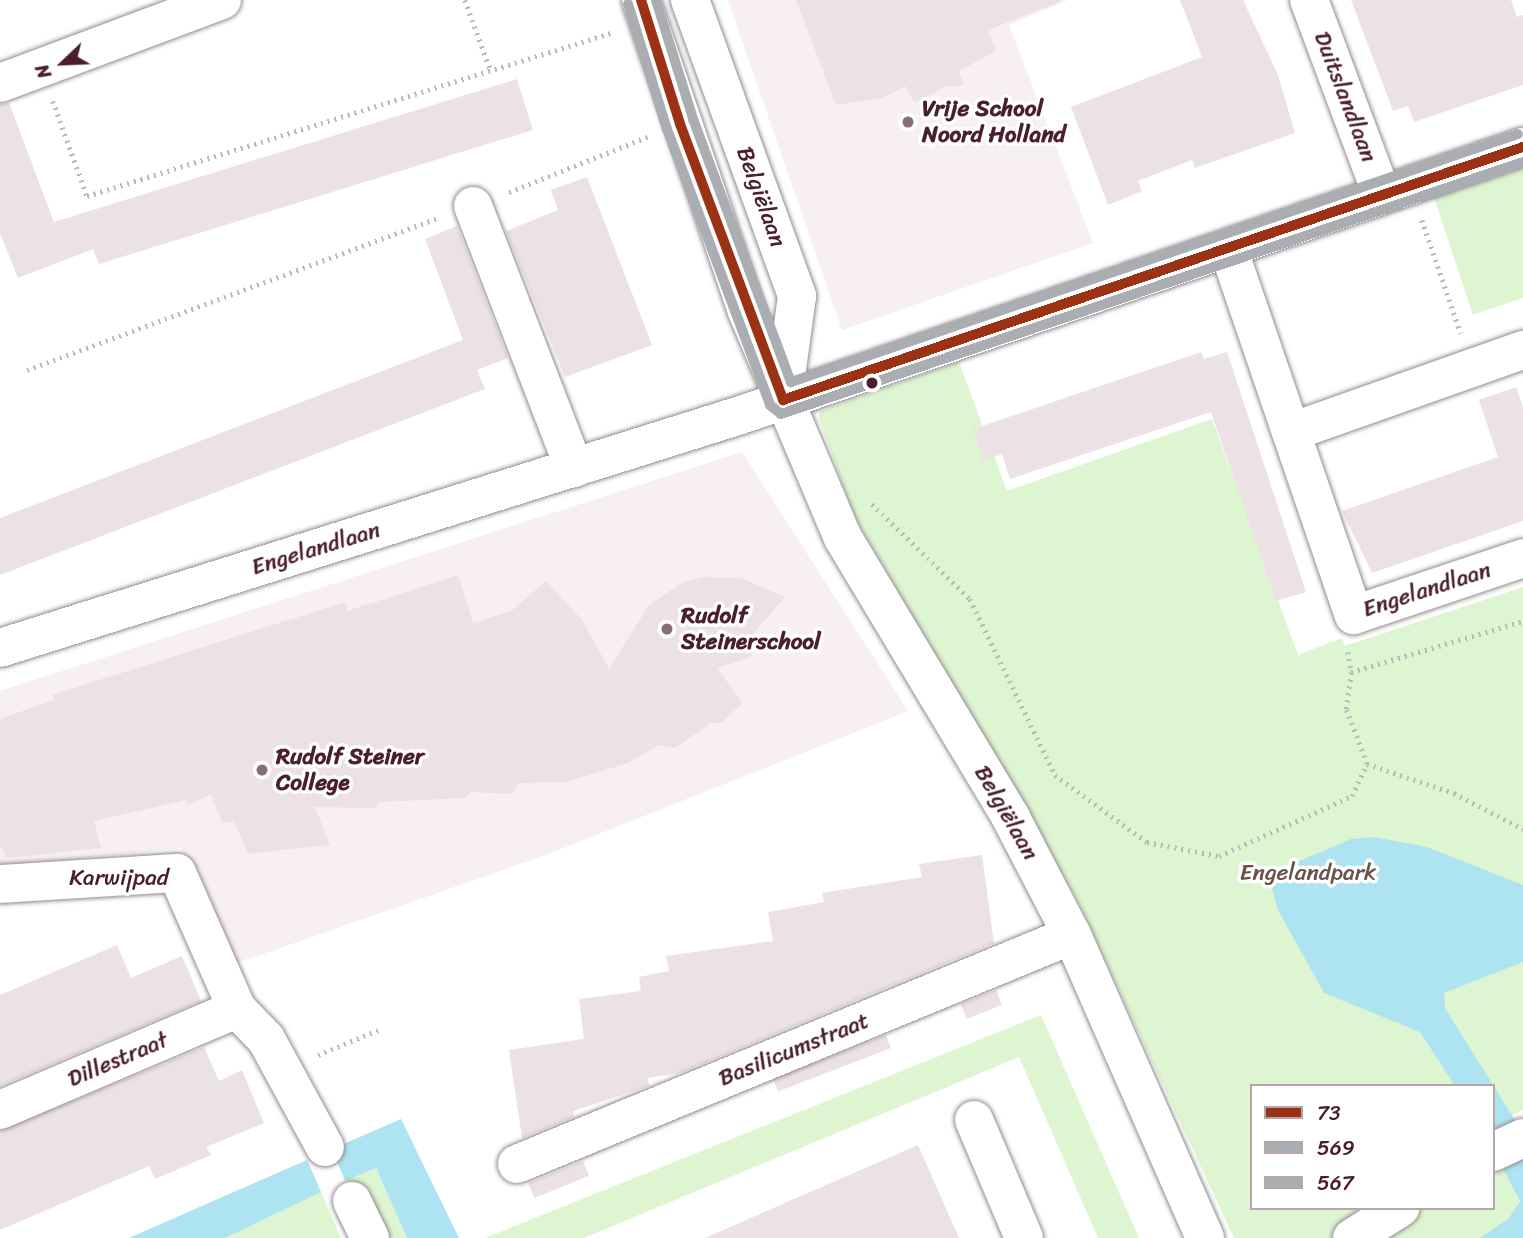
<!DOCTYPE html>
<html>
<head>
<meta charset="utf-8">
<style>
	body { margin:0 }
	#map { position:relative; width:1523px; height:1238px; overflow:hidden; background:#fff; font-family:Sriracha,sans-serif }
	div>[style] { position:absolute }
	.built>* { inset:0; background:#f8eff2 }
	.green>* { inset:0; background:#ddf5d0 }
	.water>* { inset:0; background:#aee3f1 }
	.building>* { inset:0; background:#ece1e5; transform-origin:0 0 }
	.path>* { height:4.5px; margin-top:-2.25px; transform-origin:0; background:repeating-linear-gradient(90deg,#bdb8b9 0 2px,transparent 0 7px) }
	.roads { filter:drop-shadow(0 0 2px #948c8e) drop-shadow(0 0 2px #948c8e) }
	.minor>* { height:38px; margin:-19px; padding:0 19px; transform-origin:19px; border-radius:19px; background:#fff }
	.bus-1>* { height:10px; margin:-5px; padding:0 5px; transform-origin:5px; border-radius:5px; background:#9b3214 }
	.bus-2>* { height:10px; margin:-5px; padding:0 5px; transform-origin:5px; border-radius:5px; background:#aaadb2 }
	.bus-3>* { height:10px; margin:-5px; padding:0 5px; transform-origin:5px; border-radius:5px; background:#aaadb2 }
	.dots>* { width:19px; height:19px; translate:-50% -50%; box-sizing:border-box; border:4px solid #fff; border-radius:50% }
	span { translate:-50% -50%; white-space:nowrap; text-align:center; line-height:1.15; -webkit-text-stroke:7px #fff; paint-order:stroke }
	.street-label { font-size:23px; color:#4a1f2b }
	.poi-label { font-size:23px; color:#4a1f2b; font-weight:700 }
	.left { translate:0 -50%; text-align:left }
	.park-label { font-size:23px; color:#68524a }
	.legend { position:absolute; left:1250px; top:1084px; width:245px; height:126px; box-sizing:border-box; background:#fff; border:2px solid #b7a5aa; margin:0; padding:9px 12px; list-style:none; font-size:21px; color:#4a1f2b }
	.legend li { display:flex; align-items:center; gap:14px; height:35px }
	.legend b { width:35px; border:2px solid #b7a5aa }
	.north { position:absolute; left:28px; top:28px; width:70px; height:70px; -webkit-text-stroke:5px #fff; paint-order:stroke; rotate:247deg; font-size:19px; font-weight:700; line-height:28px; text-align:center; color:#4a1f2b }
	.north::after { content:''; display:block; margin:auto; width:24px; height:32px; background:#4a1f2b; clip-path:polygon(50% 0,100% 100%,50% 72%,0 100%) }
</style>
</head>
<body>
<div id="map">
	<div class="built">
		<i style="clip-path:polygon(728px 0,1068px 0,1009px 25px,1093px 243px,842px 330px)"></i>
		<i style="clip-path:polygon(742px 452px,908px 711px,551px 853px,235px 964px,181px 848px,0 867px,0 691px)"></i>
	</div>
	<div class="green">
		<i style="clip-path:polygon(1523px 168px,1523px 298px,1473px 315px,1434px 197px)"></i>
		<i style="clip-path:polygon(959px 362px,1007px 491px,1212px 419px,1298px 655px,1342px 638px,1345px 646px,1523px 587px,1523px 1110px,1493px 1125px,1493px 1086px,1252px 1086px,1252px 1208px,1493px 1208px,1493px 1150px,1520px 1200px,1509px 1219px,1480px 1238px,1234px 1238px,1076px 897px,854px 516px,819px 418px,820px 411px)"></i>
		<i style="clip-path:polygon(1041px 1015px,1139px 1238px,1098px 1238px,1019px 1057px,584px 1238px,485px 1238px)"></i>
		<i style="clip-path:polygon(376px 1168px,407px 1238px,369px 1238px,345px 1181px)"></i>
		<i style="clip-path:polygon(321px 1192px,341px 1238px,225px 1238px,270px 1215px)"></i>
	</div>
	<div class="water">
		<i style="clip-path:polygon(1374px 837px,1427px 847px,1523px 885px,1523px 962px,1444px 993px,1445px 1008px,1523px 1133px,1523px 1238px,1480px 1238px,1509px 1218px,1520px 1201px,1493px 1150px,1493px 1086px,1455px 1086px,1420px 1032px,1324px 993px,1278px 910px,1271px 885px,1281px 869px,1351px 839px)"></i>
		<i style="clip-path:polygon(401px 1119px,459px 1238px,407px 1238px,376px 1168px,345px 1181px,332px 1149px)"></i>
		<i style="clip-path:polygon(307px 1160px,321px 1192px,225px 1238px,129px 1238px)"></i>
	</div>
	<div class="building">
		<i style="clip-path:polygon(796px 0,1060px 0,1060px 2px,988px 30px,996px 51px,959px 71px,964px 85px,944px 87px,915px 103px,905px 86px,883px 98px,836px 105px)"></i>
		<i style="clip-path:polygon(1180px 0,1243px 0,1278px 75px,1295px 133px,1195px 168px,1192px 160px,1138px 181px,1142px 191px,1108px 205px,1071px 107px,1202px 57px)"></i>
		<i style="clip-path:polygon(1351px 0,1511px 0,1517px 17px,1523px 15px,1523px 85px,1414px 122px,1408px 106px,1393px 111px)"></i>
		<i style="clip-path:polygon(517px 79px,533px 130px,99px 264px,93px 249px,18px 278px,0 233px,0 104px,9px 103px,54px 222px)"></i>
		<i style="clip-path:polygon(587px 177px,652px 345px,565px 377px,506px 231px,558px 210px,551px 190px)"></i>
		<i style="clip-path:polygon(457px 226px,508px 358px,477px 370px,485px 389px,0 575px,0 518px,463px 340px,425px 239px)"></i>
		<i style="clip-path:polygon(1201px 352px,1204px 359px,1227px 352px,1306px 592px,1276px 601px,1211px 412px,1010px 479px,1002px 454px,983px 461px,973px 429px)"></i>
		<i style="clip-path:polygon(1516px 387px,1523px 407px,1523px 521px,1372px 573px,1342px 511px,1498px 457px,1479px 400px)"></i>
		<i style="clip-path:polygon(458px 575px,473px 623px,511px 611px,546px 581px,582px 620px,609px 669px,649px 605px,682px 583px,701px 577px,741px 578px,785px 597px,754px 633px,752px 657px,717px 668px,743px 703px,721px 723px,711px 723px,675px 748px,659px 745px,628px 763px,566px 782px,519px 783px,511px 794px,471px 792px,465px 798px,380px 802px,374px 808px,315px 807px,330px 845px,248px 854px,234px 821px,222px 823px,211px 794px,188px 805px,186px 800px,94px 821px,101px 848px,7px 858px,0 845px,0 719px,54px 700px,52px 695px,345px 602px,347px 611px)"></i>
		<i style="clip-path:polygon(982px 855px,994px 943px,680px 1073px,648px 1078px,649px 1086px,573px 1111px,574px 1117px,522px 1138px,509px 1050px,584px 1039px,579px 999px,641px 991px,639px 977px,669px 971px,666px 956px,773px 941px,768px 912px,824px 902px,822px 893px,922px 877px,919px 864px)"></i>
		<i style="clip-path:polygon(117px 945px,131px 978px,182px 956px,201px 1001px,0 1086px,0 995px)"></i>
		<i style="left:996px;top:990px;width:16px;height:38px;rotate:68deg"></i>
		<i style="left:886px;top:1035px;width:14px;height:121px;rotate:69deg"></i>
		<i style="clip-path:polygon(204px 1047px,219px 1081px,242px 1070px,264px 1123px,206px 1147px,211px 1155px,155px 1179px,149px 1166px,0 1230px,0 1131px)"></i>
		<i style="clip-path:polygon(918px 1145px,959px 1238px,705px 1238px)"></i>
		<i style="left:583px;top:1161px;width:16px;height:59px;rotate:68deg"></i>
	</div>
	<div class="path">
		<i style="left:465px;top:0;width:76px;rotate:69.9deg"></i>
		<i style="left:53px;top:101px;width:101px;rotate:70.3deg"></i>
		<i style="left:87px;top:196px;width:549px;rotate:-17.28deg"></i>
		<i style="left:509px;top:192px;width:149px;rotate:-21.7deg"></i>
		<i style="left:1422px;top:220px;width:120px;rotate:71.1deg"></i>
		<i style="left:27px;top:370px;width:439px;rotate:-20.3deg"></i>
		<i style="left:872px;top:504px;width:136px;rotate:44.1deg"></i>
		<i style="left:970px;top:599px;width:195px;rotate:64.2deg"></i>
		<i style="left:1055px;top:775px;width:114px;rotate:36.1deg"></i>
		<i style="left:1147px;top:842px;width:73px;rotate:11deg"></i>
		<i style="left:1219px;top:856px;width:146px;rotate:-24.3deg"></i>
		<i style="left:1352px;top:796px;width:35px;rotate:-65deg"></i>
		<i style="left:1367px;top:764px;width:59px;rotate:-110.9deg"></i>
		<i style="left:1346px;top:709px;width:37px;rotate:-82deg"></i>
		<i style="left:1351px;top:672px;width:179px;rotate:-16.5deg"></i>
		<i style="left:1348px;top:652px;width:20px;rotate:81deg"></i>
		<i style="left:1367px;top:764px;width:92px;rotate:18.4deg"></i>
		<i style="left:1454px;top:793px;width:78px;rotate:27.6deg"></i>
		<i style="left:318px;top:1055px;width:65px;rotate:-22.6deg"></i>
	</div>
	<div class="roads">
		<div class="minor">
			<i style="left:641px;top:0;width:329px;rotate:71.2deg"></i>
			<i style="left:747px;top:311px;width:246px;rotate:67.1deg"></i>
			<i style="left:843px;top:538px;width:327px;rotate:59deg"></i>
			<i style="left:1011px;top:818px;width:132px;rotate:62.5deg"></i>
			<i style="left:1072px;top:935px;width:331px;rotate:66.3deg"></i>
			<i style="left:690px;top:0;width:315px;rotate:70.1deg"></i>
			<i style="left:797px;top:296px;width:103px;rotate:97.8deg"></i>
			<i style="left:1309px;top:0;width:208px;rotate:69.5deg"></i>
			<i style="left:0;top:83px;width:237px;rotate:-20.5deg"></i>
			<i style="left:473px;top:206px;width:281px;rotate:68.9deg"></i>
			<i style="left:1228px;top:248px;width:388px;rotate:71.1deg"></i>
			<i style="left:1354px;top:615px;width:178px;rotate:-18.6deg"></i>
			<i style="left:1291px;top:432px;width:246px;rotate:-19.5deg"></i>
			<i style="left:0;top:648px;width:777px;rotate:-17.46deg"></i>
			<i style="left:741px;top:415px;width:827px;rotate:-18.92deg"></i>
			<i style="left:0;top:884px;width:177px;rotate:-3.6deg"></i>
			<i style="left:177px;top:873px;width:149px;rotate:66.2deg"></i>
			<i style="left:237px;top:1009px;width:42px;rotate:46deg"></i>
			<i style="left:266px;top:1039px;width:123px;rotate:61.4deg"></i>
			<i style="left:0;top:1110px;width:258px;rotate:-23.1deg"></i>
			<i style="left:974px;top:1120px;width:128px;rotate:67deg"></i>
			<i style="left:1493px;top:1152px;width:33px;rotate:-25deg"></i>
			<i style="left:517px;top:1164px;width:600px;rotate:-22.42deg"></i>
			<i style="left:352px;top:1201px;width:41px;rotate:64.1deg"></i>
			<i style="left:1352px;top:1238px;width:57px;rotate:-32deg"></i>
		</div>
	</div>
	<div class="bus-1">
		<i style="left:641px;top:0;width:130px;rotate:72.5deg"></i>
		<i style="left:680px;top:124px;width:295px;rotate:69.5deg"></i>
		<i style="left:783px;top:400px;width:782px;rotate:-18.88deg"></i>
	</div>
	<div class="bus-2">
		<i style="left:628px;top:4px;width:131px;rotate:72.7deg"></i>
		<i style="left:667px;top:129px;width:295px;rotate:69.5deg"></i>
		<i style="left:770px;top:405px;width:14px;rotate:39deg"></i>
		<i style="left:781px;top:414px;width:784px;rotate:-18.76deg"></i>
	</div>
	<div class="bus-3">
		<i style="left:656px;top:0;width:125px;rotate:72.7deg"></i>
		<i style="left:693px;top:119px;width:281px;rotate:69.6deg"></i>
		<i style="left:791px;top:382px;width:768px;rotate:-18.84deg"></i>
	</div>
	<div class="dots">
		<i style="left:908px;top:122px;background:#896d75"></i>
		<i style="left:872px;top:383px;background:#4a1f2b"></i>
		<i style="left:667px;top:629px;background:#896d75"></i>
		<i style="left:262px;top:770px;background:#896d75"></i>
	</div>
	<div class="street-label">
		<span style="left:1345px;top:97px;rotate:69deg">Duitslandlaan</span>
		<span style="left:761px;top:197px;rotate:70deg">Belgiëlaan</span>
		<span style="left:316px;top:549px;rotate:-17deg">Engelandlaan</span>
		<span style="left:1427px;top:590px;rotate:-18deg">Engelandlaan</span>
		<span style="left:1006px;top:813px;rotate:60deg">Belgiëlaan</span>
		<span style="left:119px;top:878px">Karwijpad</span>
		<span style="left:794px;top:1050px;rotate:-22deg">Basilicumstraat</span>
		<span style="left:118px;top:1060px;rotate:-23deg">Dillestraat</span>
	</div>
	<div class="poi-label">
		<span class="left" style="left:922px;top:122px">Vrije School<br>Noord Holland</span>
		<span class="left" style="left:681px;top:629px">Rudolf<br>Steinerschool</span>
		<span class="left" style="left:276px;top:770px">Rudolf Steiner<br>College</span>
	</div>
	<div class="park-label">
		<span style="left:1308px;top:873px">Engelandpark</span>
	</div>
	<ul class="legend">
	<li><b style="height:9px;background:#9b3214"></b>73</li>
	<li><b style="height:9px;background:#aaadb2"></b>569</li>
	<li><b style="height:9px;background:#aaadb2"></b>567</li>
	</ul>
	<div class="north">N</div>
</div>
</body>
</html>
